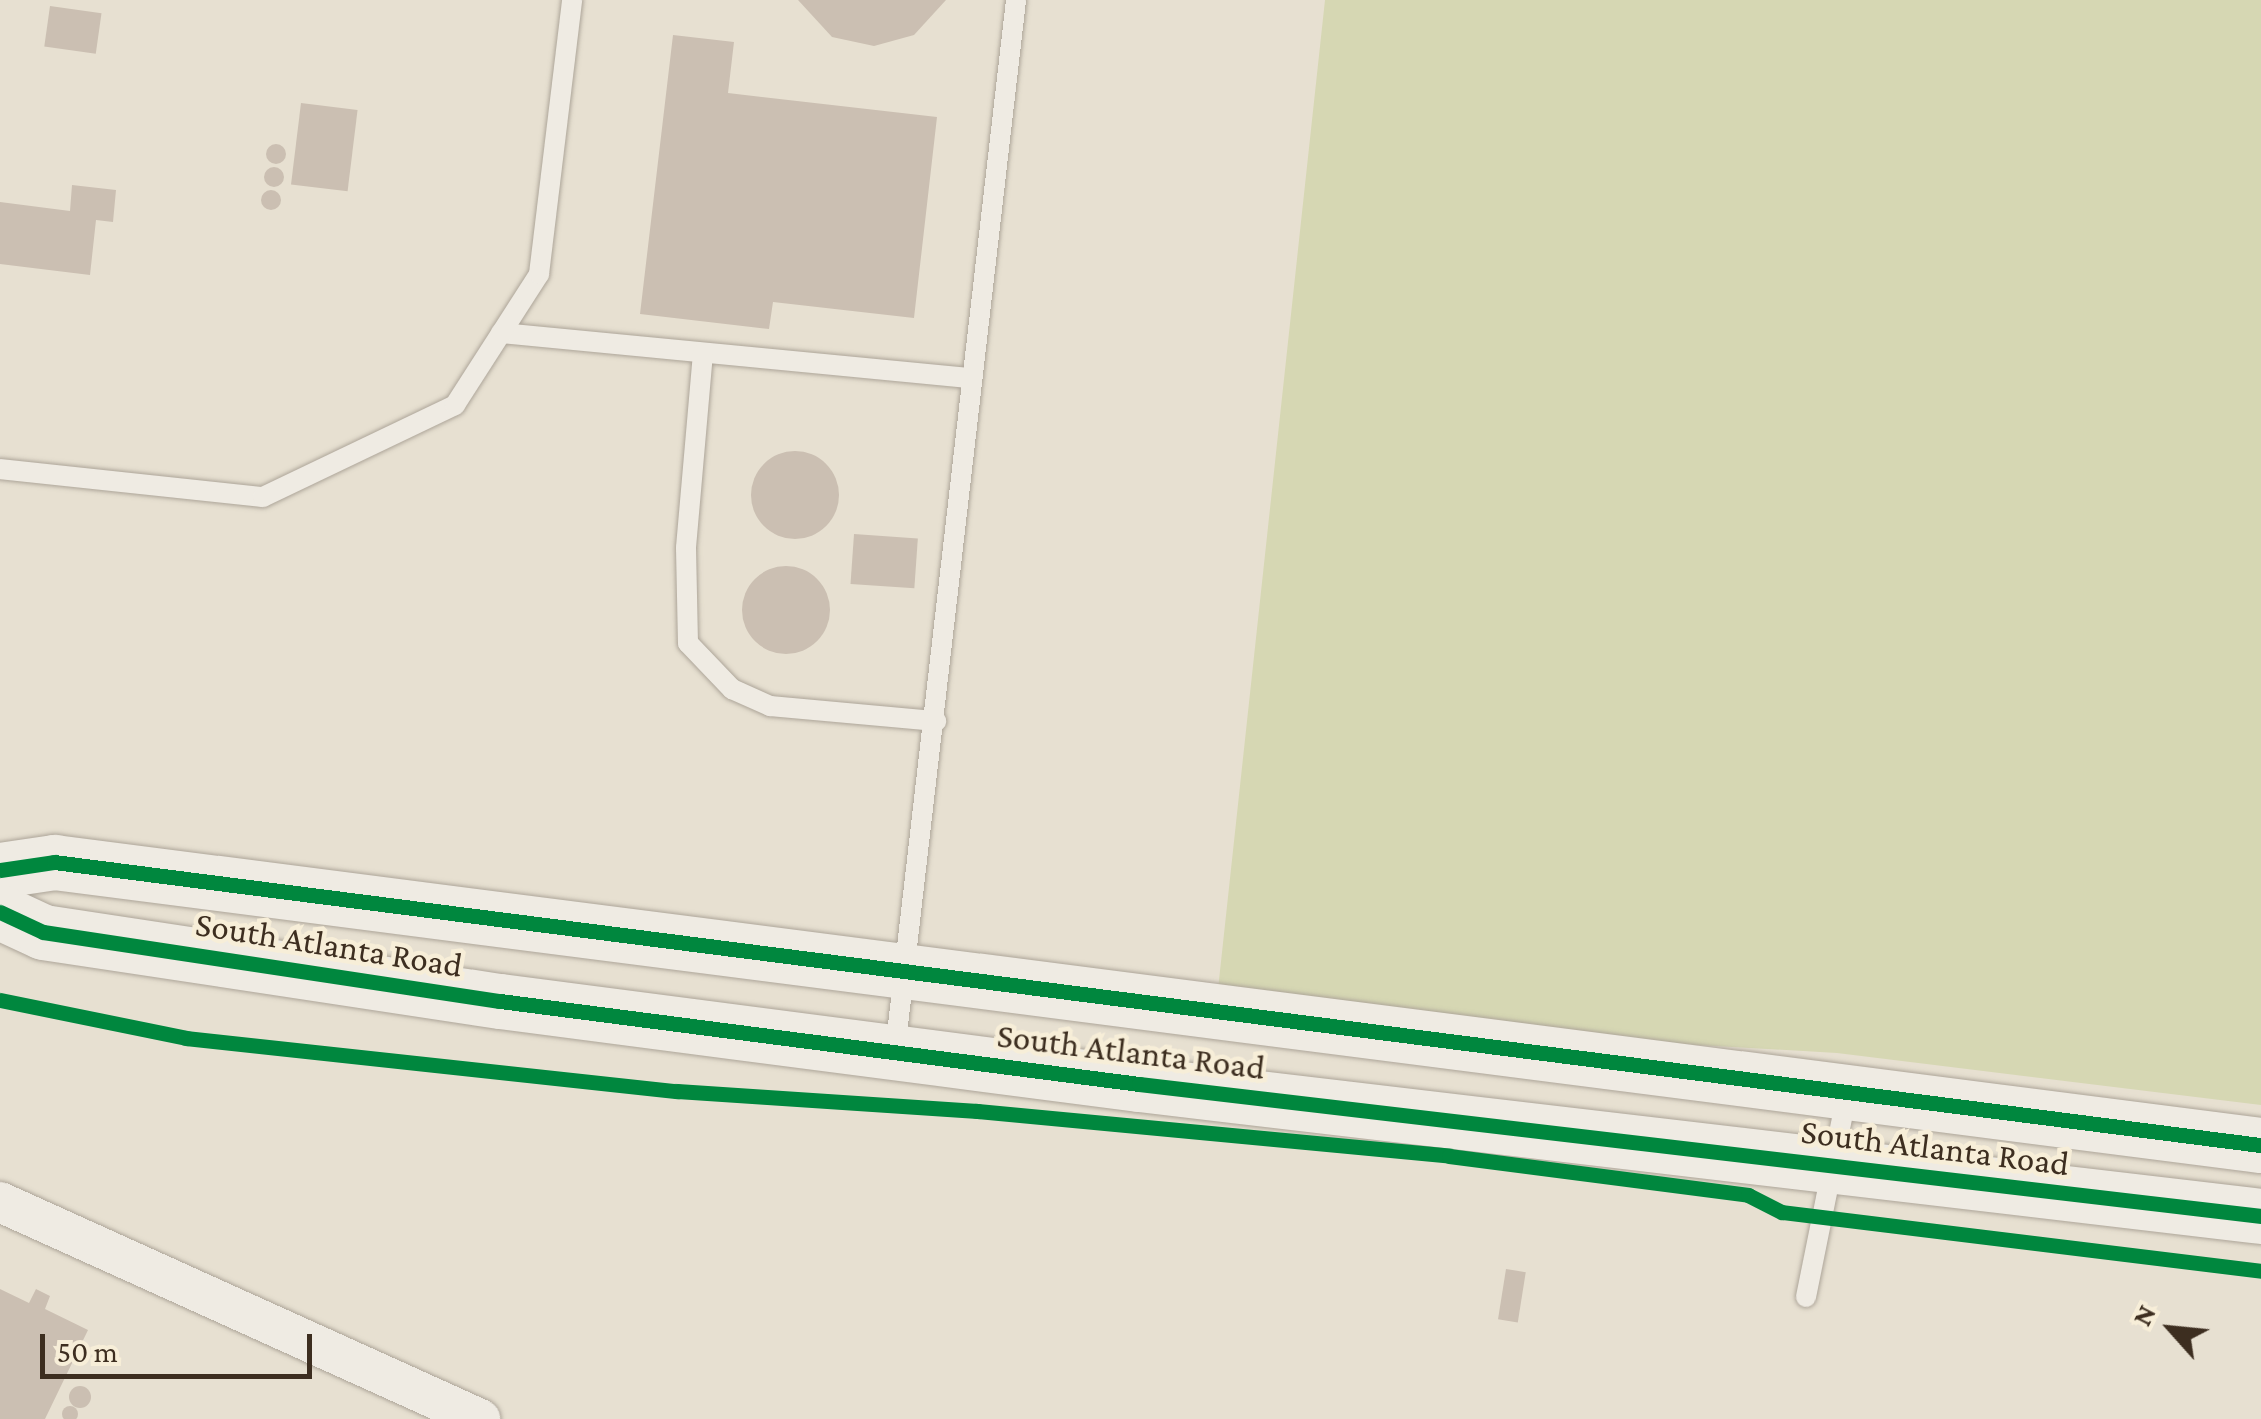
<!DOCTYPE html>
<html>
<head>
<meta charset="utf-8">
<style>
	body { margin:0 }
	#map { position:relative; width:2261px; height:1419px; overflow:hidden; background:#e7e0d1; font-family:"Crimson Pro",serif }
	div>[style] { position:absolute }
	.green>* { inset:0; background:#d6d7b3 }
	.building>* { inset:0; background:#cbbfb2; transform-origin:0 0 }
	.round { border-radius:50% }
	.roads { filter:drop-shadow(0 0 2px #ada599) drop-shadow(0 0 2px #ada599) }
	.service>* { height:20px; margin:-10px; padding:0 10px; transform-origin:10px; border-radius:10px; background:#efebe3 }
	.minor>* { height:40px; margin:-20px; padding:0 20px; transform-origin:20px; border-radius:20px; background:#efebe3 }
	.secondary>* { height:55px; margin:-27.5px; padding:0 27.5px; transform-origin:27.5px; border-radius:27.5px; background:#efebe3 }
	.cycleway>* { height:15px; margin:-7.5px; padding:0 7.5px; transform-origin:7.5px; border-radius:7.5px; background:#00873e }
	span { translate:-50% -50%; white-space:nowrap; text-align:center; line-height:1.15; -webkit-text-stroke:9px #f7eed8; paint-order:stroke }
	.street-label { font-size:35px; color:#3d2e20 }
	.north { position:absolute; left:2121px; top:1279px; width:100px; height:100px; -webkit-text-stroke:8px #f7eed8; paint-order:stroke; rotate:297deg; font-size:28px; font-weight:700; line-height:40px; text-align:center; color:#3d2e20 }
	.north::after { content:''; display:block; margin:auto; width:35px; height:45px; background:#3d2e20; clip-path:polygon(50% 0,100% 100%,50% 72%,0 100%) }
	.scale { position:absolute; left:40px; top:1334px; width:272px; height:45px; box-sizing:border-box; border:5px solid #3d2e20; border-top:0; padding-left:12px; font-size:30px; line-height:35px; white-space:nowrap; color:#3d2e20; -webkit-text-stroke:8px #f7eed8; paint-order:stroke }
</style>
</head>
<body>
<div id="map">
	<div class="green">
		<i style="clip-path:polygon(1325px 0,2261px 0,2261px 1105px,1837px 1053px,1215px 1017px)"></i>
	</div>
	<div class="building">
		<i style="clip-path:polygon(798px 0,946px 0,914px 35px,874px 46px,832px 37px)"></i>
		<i style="left:50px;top:6px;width:52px;height:41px;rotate:8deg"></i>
		<i style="clip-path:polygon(673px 35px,734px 42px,728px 93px,937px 117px,914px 318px,773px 302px,769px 329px,640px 314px)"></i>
		<i style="left:301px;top:103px;width:57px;height:82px;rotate:7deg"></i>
		<i class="round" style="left:266px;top:144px;width:20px;height:20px"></i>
		<i class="round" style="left:264px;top:167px;width:20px;height:20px"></i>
		<i style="clip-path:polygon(72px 185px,116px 190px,113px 222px,96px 220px,90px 275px,0 264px,0 202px,70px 211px)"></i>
		<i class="round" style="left:261px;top:190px;width:20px;height:20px"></i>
		<i class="round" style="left:751px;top:451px;width:88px;height:88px"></i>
		<i style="left:854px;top:534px;width:64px;height:50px;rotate:4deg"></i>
		<i class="round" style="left:742px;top:566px;width:88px;height:88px"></i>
		<i style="left:1506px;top:1269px;width:20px;height:51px;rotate:9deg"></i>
		<i style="clip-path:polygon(0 1289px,29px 1303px,36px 1289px,50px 1296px,45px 1309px,88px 1330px,45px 1419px,0 1419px)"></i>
		<i class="round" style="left:69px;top:1386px;width:22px;height:22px"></i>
		<i class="round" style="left:62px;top:1406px;width:16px;height:16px"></i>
	</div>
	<div class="roads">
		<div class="service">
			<i style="left:501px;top:333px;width:473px;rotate:5.5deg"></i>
			<i style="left:703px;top:353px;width:196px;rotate:95deg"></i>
			<i style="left:686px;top:548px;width:95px;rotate:88.8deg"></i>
			<i style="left:688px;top:643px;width:64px;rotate:46.3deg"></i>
			<i style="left:732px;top:689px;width:42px;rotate:24.1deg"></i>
			<i style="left:770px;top:706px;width:167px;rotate:5.2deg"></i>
			<i style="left:0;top:469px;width:264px;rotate:6.1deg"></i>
			<i style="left:263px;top:497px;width:213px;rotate:-25.6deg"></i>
			<i style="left:455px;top:405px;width:156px;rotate:-57.3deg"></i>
			<i style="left:539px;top:274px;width:276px;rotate:-83.1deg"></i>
			<i style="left:895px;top:1051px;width:1058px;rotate:-83.43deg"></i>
			<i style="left:1806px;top:1297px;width:208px;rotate:-78.6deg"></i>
		</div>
		<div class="minor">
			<i style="left:0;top:1202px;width:527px;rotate:24.33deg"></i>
		</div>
		<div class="secondary">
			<i style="left:0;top:870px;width:55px;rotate:-8.4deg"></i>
			<i style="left:54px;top:862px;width:2225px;rotate:7.31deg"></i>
			<i style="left:0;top:912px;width:47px;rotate:24.9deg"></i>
			<i style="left:43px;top:932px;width:462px;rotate:8.6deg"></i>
			<i style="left:500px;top:1001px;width:644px;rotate:7.4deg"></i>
			<i style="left:1139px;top:1084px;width:1130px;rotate:6.71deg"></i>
		</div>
	</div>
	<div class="cycleway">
		<i style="left:0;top:870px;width:55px;rotate:-8.4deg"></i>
		<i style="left:54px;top:862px;width:2225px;rotate:7.31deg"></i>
		<i style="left:0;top:912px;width:47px;rotate:24.9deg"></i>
		<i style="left:43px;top:932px;width:462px;rotate:8.6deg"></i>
		<i style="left:500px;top:1001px;width:644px;rotate:7.4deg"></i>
		<i style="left:1139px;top:1084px;width:1130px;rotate:6.71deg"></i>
		<i style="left:0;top:1000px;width:190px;rotate:11.5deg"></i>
		<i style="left:186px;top:1038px;width:494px;rotate:6.2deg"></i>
		<i style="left:677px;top:1091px;width:301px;rotate:3.8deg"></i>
		<i style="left:977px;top:1111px;width:474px;rotate:5.4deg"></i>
		<i style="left:1449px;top:1156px;width:302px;rotate:7.4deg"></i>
		<i style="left:1748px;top:1195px;width:38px;rotate:27deg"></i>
		<i style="left:1782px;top:1212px;width:483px;rotate:7deg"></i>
	</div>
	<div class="street-label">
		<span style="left:329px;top:945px;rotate:9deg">South Atlanta Road</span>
		<span style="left:1131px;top:1052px;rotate:7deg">South Atlanta Road</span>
		<span style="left:1935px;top:1148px;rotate:7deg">South Atlanta Road</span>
	</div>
	<div class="north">N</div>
	<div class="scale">50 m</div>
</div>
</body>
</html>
